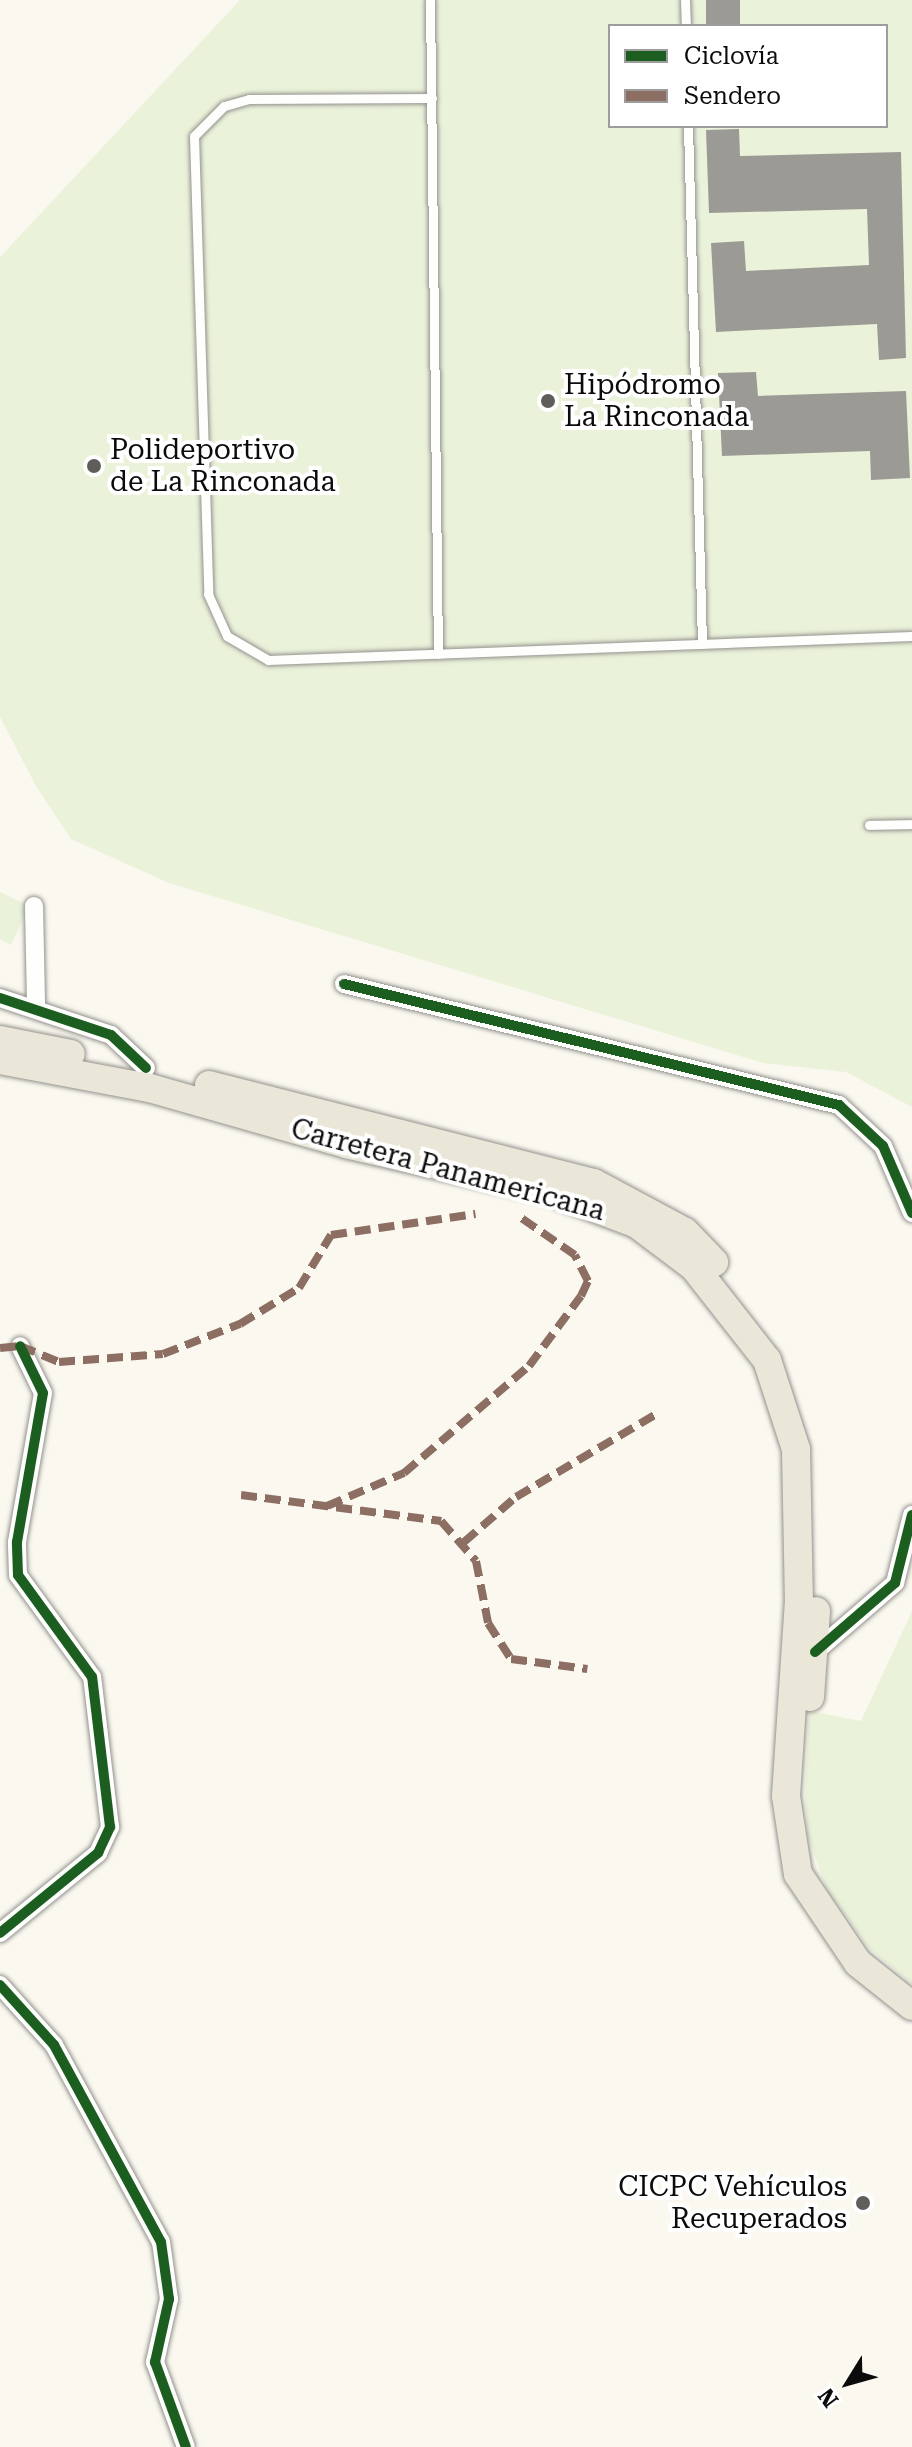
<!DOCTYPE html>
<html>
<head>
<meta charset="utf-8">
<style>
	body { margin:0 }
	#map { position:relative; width:912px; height:2447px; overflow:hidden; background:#faf8ef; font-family:"Roboto Serif",serif }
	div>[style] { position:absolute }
	.pitch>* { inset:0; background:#ebf2da }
	.building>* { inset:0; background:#9c9a95; transform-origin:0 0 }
	.roads { filter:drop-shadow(0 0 2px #93928e) drop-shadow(0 0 2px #93928e) }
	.lane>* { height:9px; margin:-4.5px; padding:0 4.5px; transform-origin:4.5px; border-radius:4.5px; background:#fefefd }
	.street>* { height:18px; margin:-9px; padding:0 9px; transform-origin:9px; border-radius:9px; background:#fefefd }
	.primary>* { height:28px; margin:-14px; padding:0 14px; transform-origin:14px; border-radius:14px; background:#eae7d9 }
	.quiet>* { height:8px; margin-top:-4px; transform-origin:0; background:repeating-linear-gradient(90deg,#8d6e63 0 16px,transparent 0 24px) }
	.cycleway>* { height:10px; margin:-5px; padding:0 5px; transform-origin:5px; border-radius:5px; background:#1b5e20 }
	.dots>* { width:22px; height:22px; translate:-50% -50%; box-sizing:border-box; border:4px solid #fff; border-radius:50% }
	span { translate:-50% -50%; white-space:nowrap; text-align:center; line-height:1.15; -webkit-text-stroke:8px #fff; paint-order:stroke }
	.poi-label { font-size:28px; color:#0b0b0b }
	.left { translate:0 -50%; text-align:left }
	.right { translate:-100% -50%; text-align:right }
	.street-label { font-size:28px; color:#0b0b0b }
	.legend { position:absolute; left:608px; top:24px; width:280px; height:104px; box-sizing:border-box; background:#fff; border:2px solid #9d9d9d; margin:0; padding:10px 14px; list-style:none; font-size:24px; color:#0b0b0b }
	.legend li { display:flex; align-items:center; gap:16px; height:40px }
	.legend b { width:40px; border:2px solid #9d9d9d }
	.north { position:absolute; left:808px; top:2343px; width:80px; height:80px; -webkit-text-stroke:6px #fff; paint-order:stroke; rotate:233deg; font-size:22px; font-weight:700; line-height:32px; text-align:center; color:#0b0b0b }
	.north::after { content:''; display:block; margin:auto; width:28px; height:36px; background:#0b0b0b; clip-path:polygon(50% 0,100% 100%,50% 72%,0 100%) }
</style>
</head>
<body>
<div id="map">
	<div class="pitch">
		<i style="clip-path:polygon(evenodd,240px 0,912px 0,912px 1107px,846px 1072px,763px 1063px,169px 883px,71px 839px,36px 786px,0 717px,0 257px,240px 0,610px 26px,886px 26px,886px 126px,610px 126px,610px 26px)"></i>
		<i style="clip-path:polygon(0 892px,29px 906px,11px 945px,0 939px)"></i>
		<i style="clip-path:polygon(912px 1611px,912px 1984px,870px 1949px,826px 1888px,808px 1836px,805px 1798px,809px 1711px,861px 1721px)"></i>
	</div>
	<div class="building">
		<i style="left:706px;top:0;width:34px;height:26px"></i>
		<i style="clip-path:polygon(739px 129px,740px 156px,901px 152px,906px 358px,879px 360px,877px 324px,716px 332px,711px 243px,744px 241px,746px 271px,869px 265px,867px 209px,709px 213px,706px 130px)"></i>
		<i style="clip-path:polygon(756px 372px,758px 396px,906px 391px,910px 478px,871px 480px,870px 451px,722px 456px,718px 373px)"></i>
	</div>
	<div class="roads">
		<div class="lane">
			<i style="left:430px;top:0;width:654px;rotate:89.3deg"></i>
			<i style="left:685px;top:0;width:26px;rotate:88deg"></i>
			<i style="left:432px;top:98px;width:183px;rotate:179.7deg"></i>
			<i style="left:249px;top:99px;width:26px;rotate:164deg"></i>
			<i style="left:224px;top:106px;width:42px;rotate:135deg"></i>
			<i style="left:194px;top:136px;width:458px;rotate:88.2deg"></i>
			<i style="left:208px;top:594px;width:46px;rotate:65.7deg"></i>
			<i style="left:227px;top:636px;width:48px;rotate:30.3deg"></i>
			<i style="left:268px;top:660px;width:644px;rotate:-2.13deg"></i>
			<i style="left:688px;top:126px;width:518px;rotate:88.45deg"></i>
			<i style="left:869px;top:825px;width:43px;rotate:-1.3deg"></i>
		</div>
		<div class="street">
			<i style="left:34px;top:906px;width:99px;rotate:88.8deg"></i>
			<i style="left:344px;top:984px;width:510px;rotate:13.74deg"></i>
			<i style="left:839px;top:1105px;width:60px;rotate:43deg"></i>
			<i style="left:883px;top:1146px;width:73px;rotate:66.6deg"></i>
			<i style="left:0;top:998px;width:117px;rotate:18.4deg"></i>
			<i style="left:111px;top:1035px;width:48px;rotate:43.3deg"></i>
			<i style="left:815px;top:1652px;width:106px;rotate:-40.8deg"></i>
			<i style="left:895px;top:1583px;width:70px;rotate:-76deg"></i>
			<i style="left:0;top:1933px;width:127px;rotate:-39.2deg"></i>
			<i style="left:98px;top:1853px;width:29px;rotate:-65deg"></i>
			<i style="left:110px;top:1827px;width:151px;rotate:-96.8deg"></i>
			<i style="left:92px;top:1677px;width:126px;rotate:-126deg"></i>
			<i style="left:18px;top:1575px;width:33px;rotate:-92deg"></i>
			<i style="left:17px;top:1542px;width:151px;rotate:-80.1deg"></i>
			<i style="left:43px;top:1393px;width:52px;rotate:-116.1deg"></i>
			<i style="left:0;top:1985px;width:81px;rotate:48deg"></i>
			<i style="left:54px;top:2045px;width:224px;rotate:61.5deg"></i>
			<i style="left:161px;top:2242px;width:58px;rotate:82deg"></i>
			<i style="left:169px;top:2299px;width:65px;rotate:102.5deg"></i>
			<i style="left:155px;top:2362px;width:90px;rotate:70deg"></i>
		</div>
		<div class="primary">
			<i style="left:0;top:1040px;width:72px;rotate:11.2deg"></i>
			<i style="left:0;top:1060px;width:153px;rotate:10.6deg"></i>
			<i style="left:150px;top:1088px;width:204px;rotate:15.9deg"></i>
			<i style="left:346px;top:1144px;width:206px;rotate:12.9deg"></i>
			<i style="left:547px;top:1190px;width:96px;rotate:20.7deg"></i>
			<i style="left:637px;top:1224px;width:71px;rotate:37deg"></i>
			<i style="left:694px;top:1267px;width:118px;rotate:51.9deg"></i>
			<i style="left:767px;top:1360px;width:94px;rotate:72deg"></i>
			<i style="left:796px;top:1449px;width:151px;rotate:88.9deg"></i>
			<i style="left:799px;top:1600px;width:196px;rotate:93.8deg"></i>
			<i style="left:786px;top:1796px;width:79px;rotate:81.3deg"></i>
			<i style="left:798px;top:1874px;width:107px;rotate:56deg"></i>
			<i style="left:858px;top:1963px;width:69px;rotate:38.5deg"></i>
			<i style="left:209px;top:1085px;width:397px;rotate:14.3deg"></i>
			<i style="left:594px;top:1183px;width:103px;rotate:28.3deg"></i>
			<i style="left:685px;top:1232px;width:42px;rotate:46deg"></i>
			<i style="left:810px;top:1697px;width:86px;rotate:-86deg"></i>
		</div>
	</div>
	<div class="quiet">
		<i style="left:0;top:1348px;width:20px;rotate:-6deg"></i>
		<i style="left:20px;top:1346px;width:42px;rotate:22.3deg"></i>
		<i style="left:59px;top:1362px;width:104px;rotate:-4.4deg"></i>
		<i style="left:163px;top:1354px;width:83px;rotate:-21.3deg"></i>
		<i style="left:240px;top:1324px;width:69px;rotate:-31.4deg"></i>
		<i style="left:299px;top:1288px;width:62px;rotate:-58.9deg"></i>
		<i style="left:331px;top:1235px;width:146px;rotate:-8.3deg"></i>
		<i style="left:241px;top:1495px;width:202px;rotate:7.4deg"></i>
		<i style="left:441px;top:1521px;width:53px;rotate:48.8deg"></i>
		<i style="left:476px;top:1561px;width:63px;rotate:79deg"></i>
		<i style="left:488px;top:1623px;width:43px;rotate:57.4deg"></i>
		<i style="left:511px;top:1659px;width:77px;rotate:7.5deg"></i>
		<i style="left:327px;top:1506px;width:84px;rotate:-23.2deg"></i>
		<i style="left:404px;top:1473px;width:165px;rotate:-40.6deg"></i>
		<i style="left:529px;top:1366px;width:87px;rotate:-53.4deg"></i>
		<i style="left:581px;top:1296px;width:17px;rotate:-65deg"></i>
		<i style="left:588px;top:1281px;width:29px;rotate:-117deg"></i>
		<i style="left:575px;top:1255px;width:67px;rotate:-145.4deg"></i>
		<i style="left:464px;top:1542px;width:69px;rotate:-40.9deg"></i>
		<i style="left:516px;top:1497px;width:165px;rotate:-30.6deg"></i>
	</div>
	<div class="cycleway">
		<i style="left:344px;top:984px;width:510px;rotate:13.74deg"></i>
		<i style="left:839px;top:1105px;width:60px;rotate:43deg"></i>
		<i style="left:883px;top:1146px;width:73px;rotate:66.6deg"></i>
		<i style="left:0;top:998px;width:117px;rotate:18.4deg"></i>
		<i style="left:111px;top:1035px;width:48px;rotate:43.3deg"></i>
		<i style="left:815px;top:1652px;width:106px;rotate:-40.8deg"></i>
		<i style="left:895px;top:1583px;width:70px;rotate:-76deg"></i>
		<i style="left:0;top:1933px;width:127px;rotate:-39.2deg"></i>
		<i style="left:98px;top:1853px;width:29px;rotate:-65deg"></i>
		<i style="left:110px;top:1827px;width:151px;rotate:-96.8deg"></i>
		<i style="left:92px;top:1677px;width:126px;rotate:-126deg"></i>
		<i style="left:18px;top:1575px;width:33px;rotate:-92deg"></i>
		<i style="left:17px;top:1542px;width:151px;rotate:-80.1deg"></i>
		<i style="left:43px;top:1393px;width:52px;rotate:-116.1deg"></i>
		<i style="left:0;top:1985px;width:81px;rotate:48deg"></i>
		<i style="left:54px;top:2045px;width:224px;rotate:61.5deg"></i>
		<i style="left:161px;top:2242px;width:58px;rotate:82deg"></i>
		<i style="left:169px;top:2299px;width:65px;rotate:102.5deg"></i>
		<i style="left:155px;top:2362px;width:90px;rotate:70deg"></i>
	</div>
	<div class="dots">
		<i style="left:548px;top:401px;background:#5f5e5b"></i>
		<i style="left:94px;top:466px;background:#5f5e5b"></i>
		<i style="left:863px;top:2203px;background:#5f5e5b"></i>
	</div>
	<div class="poi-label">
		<span class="left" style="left:564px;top:401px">Hipódromo<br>La Rinconada</span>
		<span class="left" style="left:110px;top:466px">Polideportivo<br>de La Rinconada</span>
		<span class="right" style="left:847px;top:2203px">CICPC Vehículos<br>Recuperados</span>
	</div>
	<div class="street-label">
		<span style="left:448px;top:1170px;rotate:15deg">Carretera Panamericana</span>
	</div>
	<ul class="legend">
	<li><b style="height:10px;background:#1b5e20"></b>Ciclovía</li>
	<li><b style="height:10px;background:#8d6e63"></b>Sendero</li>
	</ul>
	<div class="north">N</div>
</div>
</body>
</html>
